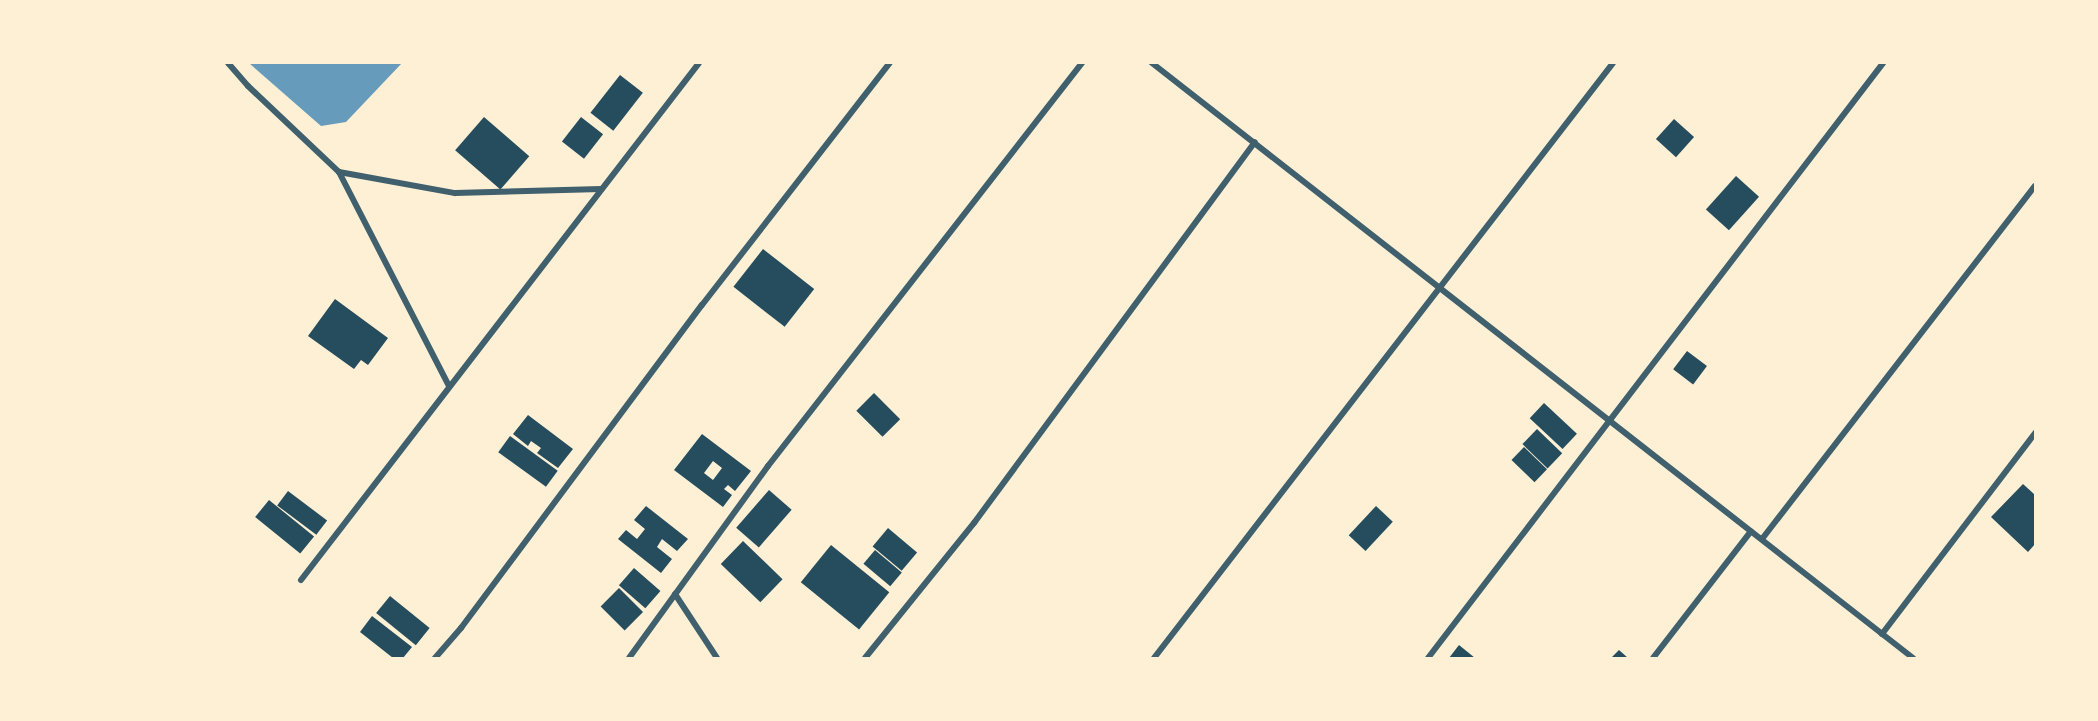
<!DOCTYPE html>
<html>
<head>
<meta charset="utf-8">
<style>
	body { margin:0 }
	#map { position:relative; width:2098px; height:721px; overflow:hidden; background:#fdf0d5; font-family:"Titillium Web",sans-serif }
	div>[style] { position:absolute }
	.water>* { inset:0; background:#669bbc }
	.building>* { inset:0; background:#264d5e; transform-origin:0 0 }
	.minor>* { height:6px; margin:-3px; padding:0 3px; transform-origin:3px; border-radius:3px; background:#3f606c }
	span { translate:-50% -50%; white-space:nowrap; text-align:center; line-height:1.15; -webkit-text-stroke:4.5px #fdf0d5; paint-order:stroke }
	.frame { position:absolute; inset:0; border:64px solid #fdf0d5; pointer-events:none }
</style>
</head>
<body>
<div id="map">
	<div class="water">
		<i style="clip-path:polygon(249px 63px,402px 63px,346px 122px,321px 126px)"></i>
	</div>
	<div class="building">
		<i style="left:620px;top:75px;width:29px;height:48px;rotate:38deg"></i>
		<i style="left:484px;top:117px;width:60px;height:44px;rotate:41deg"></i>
		<i style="left:581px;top:117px;width:28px;height:31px;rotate:38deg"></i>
		<i style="left:1674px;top:119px;width:27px;height:27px;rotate:42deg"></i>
		<i style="left:1736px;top:176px;width:31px;height:45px;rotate:42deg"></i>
		<i style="left:763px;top:249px;width:65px;height:48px;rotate:38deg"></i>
		<i style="clip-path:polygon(335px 299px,388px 338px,368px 365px,361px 360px,354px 369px,308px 336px)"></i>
		<i style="left:1687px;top:351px;width:25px;height:23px;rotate:37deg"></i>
		<i style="left:874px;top:393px;width:37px;height:25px;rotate:45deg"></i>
		<i style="left:1544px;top:403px;width:45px;height:21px;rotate:43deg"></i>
		<i style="clip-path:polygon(528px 415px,573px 449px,558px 468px,537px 453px,541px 448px,531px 441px,528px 446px,513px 434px)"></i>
		<i style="left:1537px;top:429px;width:35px;height:21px;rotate:44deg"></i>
		<i style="clip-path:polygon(evenodd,702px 434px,751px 471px,735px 491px,728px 485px,724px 489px,732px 495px,723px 507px,674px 470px,702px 434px,713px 461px,722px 468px,713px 480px,704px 473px,713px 461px)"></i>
		<i style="left:510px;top:436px;width:59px;height:20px;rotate:36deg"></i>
		<i style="left:1524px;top:447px;width:32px;height:18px;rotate:44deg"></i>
		<i style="clip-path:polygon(2023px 484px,2035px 495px,2035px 544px,2028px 552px,1991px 517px)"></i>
		<i style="left:769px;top:490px;width:30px;height:50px;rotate:41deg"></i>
		<i style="left:288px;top:491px;width:49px;height:18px;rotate:37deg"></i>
		<i style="left:269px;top:500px;width:58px;height:22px;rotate:39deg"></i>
		<i style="clip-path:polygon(646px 506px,688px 539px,677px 551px,662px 539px,657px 547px,672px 559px,661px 573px,618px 539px,626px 530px,637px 539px,645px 529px,634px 520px)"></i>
		<i style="left:1376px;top:506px;width:23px;height:40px;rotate:43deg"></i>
		<i style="left:888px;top:528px;width:38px;height:24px;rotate:40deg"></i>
		<i style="left:743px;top:541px;width:55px;height:32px;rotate:44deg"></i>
		<i style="left:831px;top:545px;width:75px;height:48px;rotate:39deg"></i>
		<i style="left:875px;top:550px;width:35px;height:18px;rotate:40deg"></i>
		<i style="left:634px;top:568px;width:35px;height:23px;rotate:41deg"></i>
		<i style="left:619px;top:588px;width:34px;height:26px;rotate:45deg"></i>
		<i style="left:390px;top:596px;width:51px;height:22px;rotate:39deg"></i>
		<i style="clip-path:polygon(372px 616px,412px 647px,403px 658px,393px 658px,360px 632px)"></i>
		<i style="clip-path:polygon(1459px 645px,1475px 658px,1449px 658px)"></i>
		<i style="clip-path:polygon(1619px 650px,1628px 658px,1611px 658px)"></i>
	</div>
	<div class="minor">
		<i style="left:228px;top:63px;width:30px;rotate:49deg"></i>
		<i style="left:248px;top:86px;width:125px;rotate:43.4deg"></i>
		<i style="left:339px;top:172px;width:118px;rotate:10.3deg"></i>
		<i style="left:455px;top:193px;width:146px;rotate:-1.6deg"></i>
		<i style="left:1152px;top:63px;width:966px;rotate:38.02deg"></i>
		<i style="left:339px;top:172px;width:241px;rotate:62.8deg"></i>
		<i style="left:1762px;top:539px;width:446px;rotate:-52.3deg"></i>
		<i style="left:301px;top:580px;width:652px;rotate:-52.41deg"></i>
		<i style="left:675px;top:594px;width:77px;rotate:56.7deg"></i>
		<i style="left:1882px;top:634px;width:253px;rotate:-52.7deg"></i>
		<i style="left:435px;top:658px;width:40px;rotate:-49deg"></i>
		<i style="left:461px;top:628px;width:403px;rotate:-53.3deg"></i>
		<i style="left:702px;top:305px;width:306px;rotate:-52.2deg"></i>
		<i style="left:629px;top:658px;width:237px;rotate:-54.1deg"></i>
		<i style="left:768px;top:466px;width:511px;rotate:-52.08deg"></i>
		<i style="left:865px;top:658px;width:174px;rotate:-51.1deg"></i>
		<i style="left:974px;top:523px;width:473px;rotate:-53.6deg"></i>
		<i style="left:1154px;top:658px;width:751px;rotate:-52.35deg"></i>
		<i style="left:1428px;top:658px;width:749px;rotate:-52.59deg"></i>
		<i style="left:1653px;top:658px;width:160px;rotate:-52.3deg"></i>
	</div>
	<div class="frame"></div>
</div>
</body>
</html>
